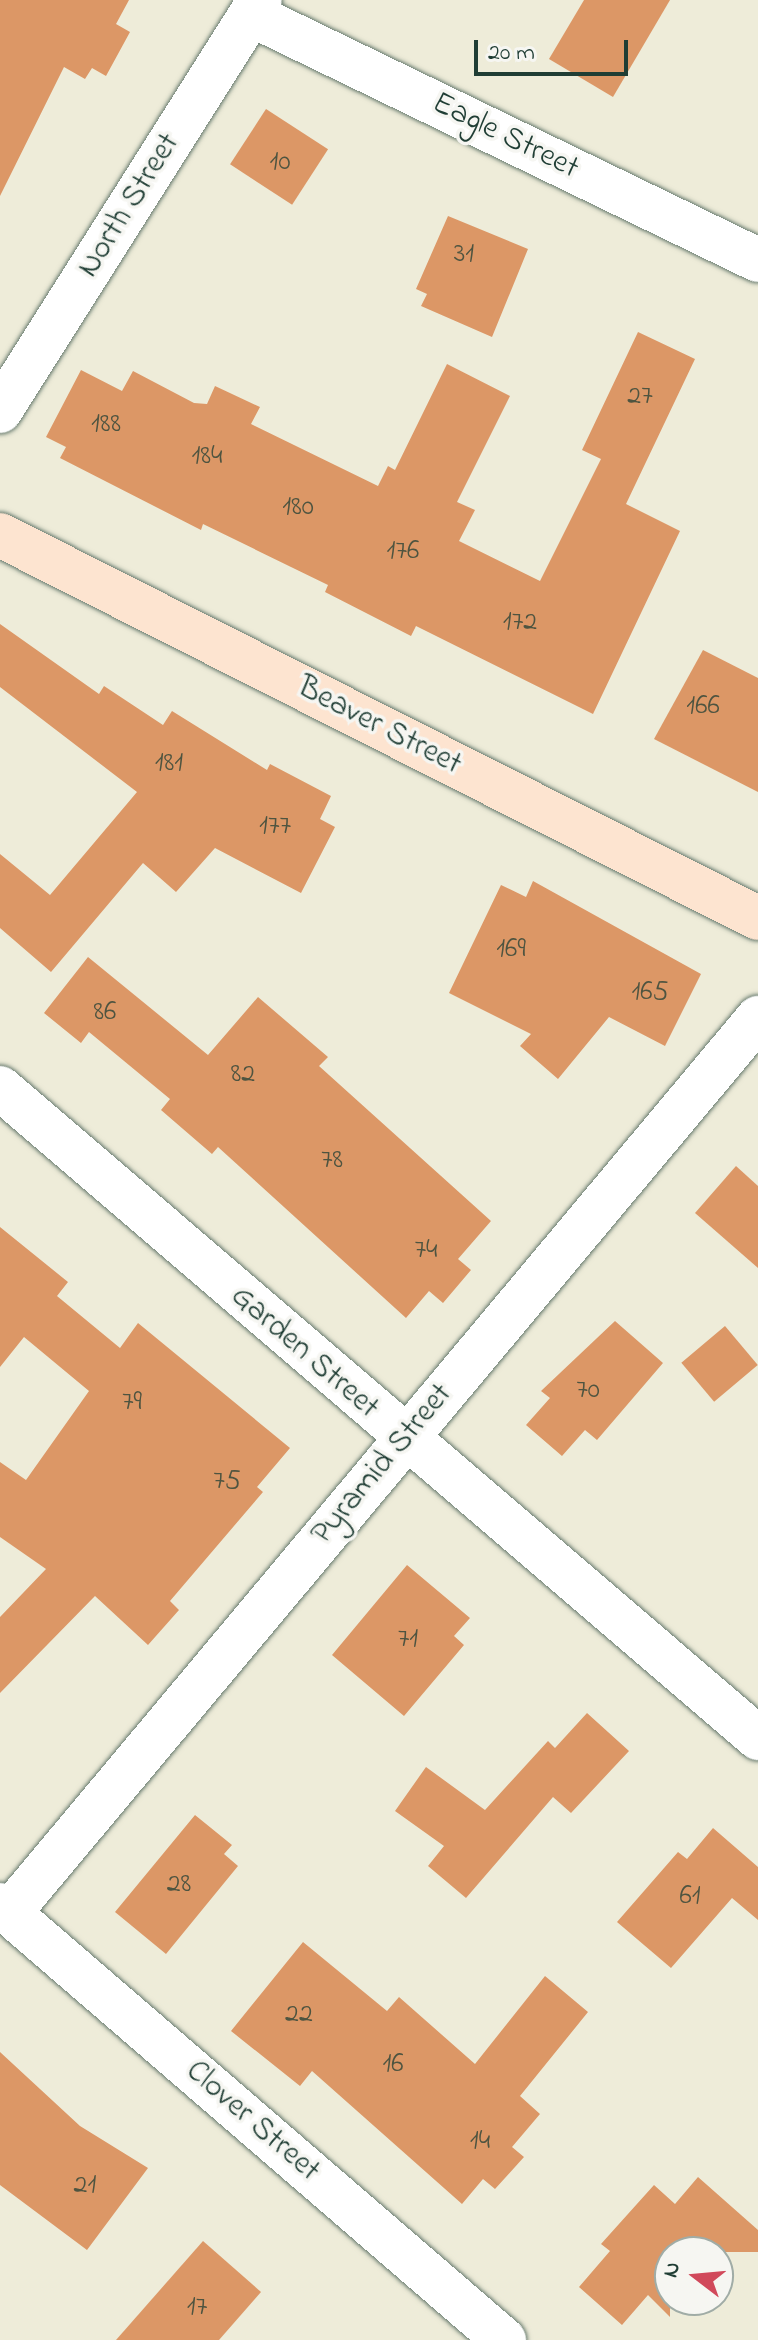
<!DOCTYPE html>
<html>
<head>
<meta charset="utf-8">
<style>
	body { margin:0 }
	#map { position:relative; width:758px; height:2340px; overflow:hidden; background:#eeecd9; font-family:"Indie Flower",sans-serif }
	div>[style] { position:absolute }
	.building>* { inset:0; background:#dc9766; transform-origin:0 0 }
	.roads { filter:drop-shadow(0 0 2px #677a6e) drop-shadow(0 0 2px #677a6e) }
	.street>* { height:44px; margin:-22px; padding:0 22px; transform-origin:22px; border-radius:22px; background:#fff }
	.secondary>* { height:44px; margin:-22px; padding:0 22px; transform-origin:22px; border-radius:22px; background:#fde4d0 }
	span { translate:-50% -50%; white-space:nowrap; text-align:center; line-height:1.15; -webkit-text-stroke:7px #f6f6f2; paint-order:stroke }
	.number-label { font-size:28px; color:#4e5440 }
	.number-label span { -webkit-text-stroke-width:0 }
	.street-label { font-size:32px; color:#1f3d34 }
	.north { position:absolute; left:654px; top:2236px; width:80px; height:80px; box-sizing:border-box; background:#f6f6f2; border:2px solid #a0aca6; border-radius:50%; rotate:286deg; font-size:22px; font-weight:700; line-height:32px; text-align:center; color:#1f3d34 }
	.north::after { content:''; display:block; margin:auto; width:28px; height:36px; background:#d1495b; clip-path:polygon(50% 0,100% 100%,50% 72%,0 100%) }
	.scale { position:absolute; left:474px; top:40px; width:154px; height:36px; box-sizing:border-box; border:4px solid #1f3d34; border-top:0; padding-left:10px; font-size:24px; line-height:28px; white-space:nowrap; color:#1f3d34; -webkit-text-stroke:6px #f6f6f2; paint-order:stroke }
</style>
</head>
<body>
<div id="map">
	<div class="building">
		<i style="clip-path:polygon(0 0,129px 0,116px 24px,130px 32px,106px 76px,92px 68px,85px 79px,64px 67px,0 196px)"></i>
		<i style="clip-path:polygon(584px 0,670px 0,613px 97px,549px 59px)"></i>
		<i style="left:266px;top:109px;width:74px;height:66px;rotate:33deg"></i>
		<i style="clip-path:polygon(448px 216px,528px 249px,492px 337px,421px 306px,427px 294px,416px 289px)"></i>
		<i style="clip-path:polygon(638px 332px,695px 359px,626px 504px,680px 531px,593px 714px,416px 626px,411px 636px,325px 592px,328px 585px,203px 524px,201px 530px,60px 458px,66px 447px,46px 437px,81px 370px,122px 391px,133px 371px,194px 403px,207px 404px,215px 386px,260px 407px,251px 424px,378px 486px,388px 466px,395px 470px,447px 364px,510px 396px,457px 502px,475px 510px,459px 541px,540px 581px,601px 459px,582px 450px)"></i>
		<i style="clip-path:polygon(0 624px,99px 694px,104px 686px,163px 725px,172px 711px,267px 770px,270px 764px,331px 796px,320px 819px,335px 827px,301px 893px,215px 848px,176px 892px,143px 863px,51px 972px,0 928px,0 854px,50px 895px,137px 792px,0 687px)"></i>
		<i style="clip-path:polygon(703px 650px,758px 678px,758px 792px,654px 739px)"></i>
		<i style="clip-path:polygon(533px 881px,701px 974px,665px 1046px,609px 1017px,558px 1079px,520px 1046px,531px 1034px,449px 993px,501px 885px,526px 897px)"></i>
		<i style="clip-path:polygon(88px 957px,208px 1055px,258px 997px,328px 1057px,319px 1066px,491px 1221px,458px 1259px,471px 1270px,443px 1303px,429px 1291px,406px 1318px,218px 1147px,212px 1154px,161px 1110px,170px 1099px,89px 1032px,81px 1043px,44px 1013px)"></i>
		<i style="clip-path:polygon(736px 1166px,758px 1186px,758px 1268px,695px 1213px)"></i>
		<i style="clip-path:polygon(0 1227px,68px 1282px,57px 1296px,120px 1348px,138px 1323px,290px 1448px,257px 1487px,263px 1492px,170px 1601px,179px 1610px,148px 1645px,95px 1596px,0 1693px,0 1617px,46px 1569px,0 1537px,0 1462px,26px 1480px,89px 1391px,24px 1337px,0 1367px)"></i>
		<i style="clip-path:polygon(615px 1321px,663px 1363px,597px 1440px,585px 1430px,562px 1456px,526px 1425px,550px 1398px,541px 1391px)"></i>
		<i style="left:725px;top:1326px;width:51px;height:57px;rotate:50deg"></i>
		<i style="clip-path:polygon(407px 1565px,470px 1618px,454px 1636px,464px 1645px,404px 1716px,332px 1655px)"></i>
		<i style="clip-path:polygon(587px 1713px,629px 1751px,571px 1813px,553px 1797px,466px 1898px,428px 1866px,444px 1846px,395px 1811px,426px 1767px,485px 1810px,548px 1741px,555px 1748px)"></i>
		<i style="clip-path:polygon(195px 1815px,232px 1845px,224px 1854px,238px 1866px,166px 1954px,115px 1912px)"></i>
		<i style="clip-path:polygon(713px 1828px,758px 1867px,758px 1920px,732px 1898px,671px 1968px,617px 1922px,678px 1852px,687px 1859px)"></i>
		<i style="clip-path:polygon(303px 1942px,387px 2011px,399px 1997px,475px 2064px,545px 1976px,588px 2012px,520px 2096px,540px 2114px,512px 2147px,524px 2157px,495px 2189px,483px 2179px,462px 2204px,312px 2071px,300px 2086px,231px 2031px)"></i>
		<i style="clip-path:polygon(0 2052px,80px 2126px,148px 2168px,87px 2250px,0 2185px)"></i>
		<i style="clip-path:polygon(698px 2177px,758px 2230px,758px 2252px,670px 2252px,670px 2317px,648px 2295px,622px 2325px,579px 2287px,610px 2251px,601px 2244px,654px 2185px,675px 2204px)"></i>
		<i style="clip-path:polygon(203px 2241px,261px 2292px,219px 2340px,116px 2340px)"></i>
	</div>
	<div class="roads">
		<div class="street">
			<i style="left:252px;top:15px;width:562px;rotate:25.84deg"></i>
			<i style="left:0;top:411px;width:486px;rotate:-57.7deg"></i>
			<i style="left:0;top:1088px;width:999px;rotate:40.61deg"></i>
			<i style="left:0;top:1905px;width:666px;rotate:40.8deg"></i>
			<i style="left:10px;top:1912px;width:1166px;rotate:-50.08deg"></i>
		</div>
		<div class="secondary">
			<i style="left:0;top:535px;width:849px;rotate:26.81deg"></i>
		</div>
	</div>
	<div class="number-label">
		<span style="left:280px;top:163px">10</span>
		<span style="left:464px;top:255px">31</span>
		<span style="left:640px;top:397px">27</span>
		<span style="left:106px;top:425px">188</span>
		<span style="left:207px;top:457px">184</span>
		<span style="left:298px;top:508px">180</span>
		<span style="left:403px;top:552px">176</span>
		<span style="left:520px;top:623px">172</span>
		<span style="left:703px;top:707px">166</span>
		<span style="left:169px;top:764px">181</span>
		<span style="left:275px;top:827px">177</span>
		<span style="left:511px;top:950px">169</span>
		<span style="left:650px;top:993px">165</span>
		<span style="left:105px;top:1013px">86</span>
		<span style="left:243px;top:1075px">82</span>
		<span style="left:332px;top:1161px">78</span>
		<span style="left:426px;top:1251px">74</span>
		<span style="left:588px;top:1391px">70</span>
		<span style="left:132px;top:1403px">79</span>
		<span style="left:227px;top:1482px">75</span>
		<span style="left:408px;top:1640px">71</span>
		<span style="left:179px;top:1885px">28</span>
		<span style="left:690px;top:1897px">61</span>
		<span style="left:299px;top:2015px">22</span>
		<span style="left:393px;top:2065px">16</span>
		<span style="left:480px;top:2142px">14</span>
		<span style="left:85px;top:2186px">21</span>
		<span style="left:197px;top:2308px">17</span>
	</div>
	<div class="street-label">
		<span style="left:505px;top:137px;rotate:26deg">Eagle Street</span>
		<span style="left:130px;top:206px;rotate:-58deg">North Street</span>
		<span style="left:379px;top:727px;rotate:27deg">Beaver Street</span>
		<span style="left:304px;top:1353px;rotate:41deg">Garden Street</span>
		<span style="left:383px;top:1465px;rotate:-50deg">Pyramid Street</span>
		<span style="left:252px;top:2122px;rotate:41deg">Clover Street</span>
	</div>
	<div class="north">N</div>
	<div class="scale">20 m</div>
</div>
</body>
</html>
